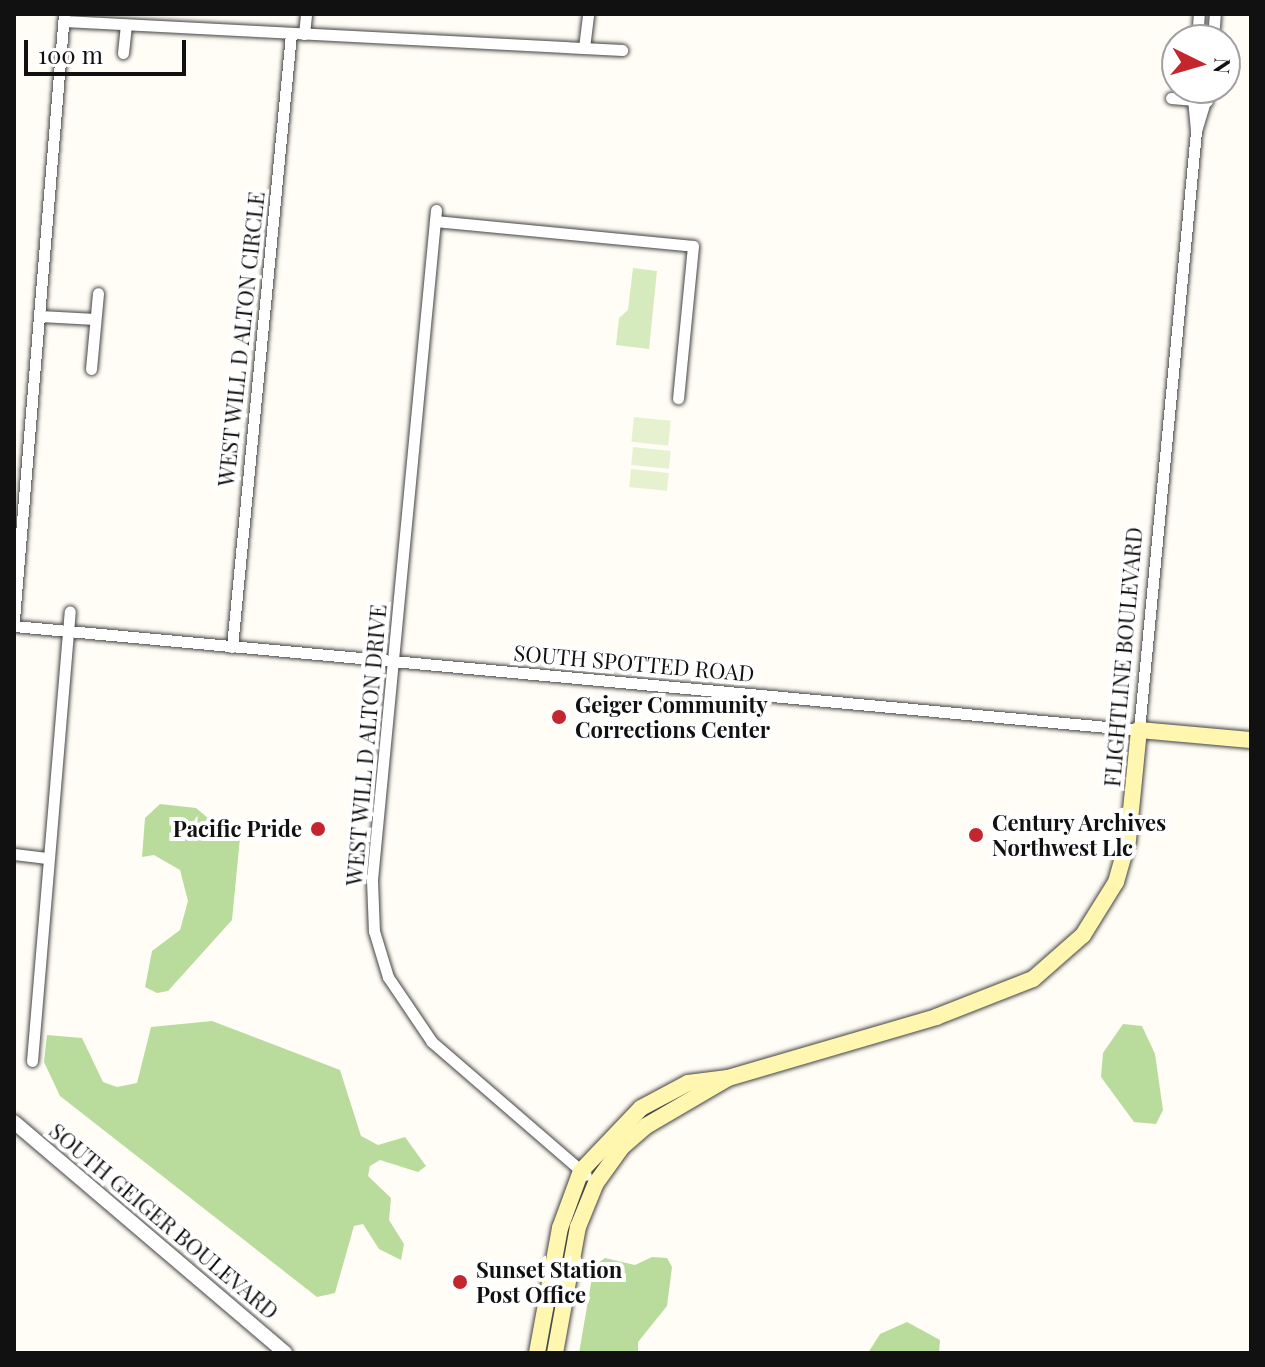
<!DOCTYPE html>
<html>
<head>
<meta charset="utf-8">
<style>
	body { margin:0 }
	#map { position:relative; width:1265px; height:1367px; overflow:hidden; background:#fffdf5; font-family:"Playfair Display",serif }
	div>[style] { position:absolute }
	.green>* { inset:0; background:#d5ebbd }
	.forest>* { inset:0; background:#b9dc9c }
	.pitch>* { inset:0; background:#e6f2cf; transform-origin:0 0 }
	.roads { filter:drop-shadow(0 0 2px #444) drop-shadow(0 0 2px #444) }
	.minor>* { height:11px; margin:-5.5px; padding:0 5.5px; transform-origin:5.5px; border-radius:5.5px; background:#fff }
	.tertiary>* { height:14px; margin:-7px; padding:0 7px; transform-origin:7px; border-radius:7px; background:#fff }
	.secondary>* { height:16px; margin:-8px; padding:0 8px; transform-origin:8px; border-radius:8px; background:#fff6b0 }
	.dots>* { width:22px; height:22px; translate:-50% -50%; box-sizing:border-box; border:4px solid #fff; border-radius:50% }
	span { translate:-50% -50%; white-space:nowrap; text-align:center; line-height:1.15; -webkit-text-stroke:8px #fff; paint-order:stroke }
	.street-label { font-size:22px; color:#111 }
	.poi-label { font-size:22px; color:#111; font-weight:700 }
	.left { translate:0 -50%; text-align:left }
	.right { translate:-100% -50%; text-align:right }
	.frame { position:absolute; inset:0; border:16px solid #111; pointer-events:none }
	.north { position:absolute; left:1161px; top:24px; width:80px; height:80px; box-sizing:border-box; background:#fff; border:2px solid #a0a0a0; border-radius:50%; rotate:95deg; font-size:22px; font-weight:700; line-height:32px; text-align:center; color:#111 }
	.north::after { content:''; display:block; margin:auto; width:28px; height:36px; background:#c4262e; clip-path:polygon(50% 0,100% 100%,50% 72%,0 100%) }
	.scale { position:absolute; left:24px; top:40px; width:162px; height:36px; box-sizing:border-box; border:4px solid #111; border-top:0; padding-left:10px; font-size:24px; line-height:28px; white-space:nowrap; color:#111; -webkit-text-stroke:6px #fff; paint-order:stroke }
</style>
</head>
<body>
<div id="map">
	<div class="green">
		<i style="clip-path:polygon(633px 268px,657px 271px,649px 349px,616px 345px,619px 318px,628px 310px)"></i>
	</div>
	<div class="forest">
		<i style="clip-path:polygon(160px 804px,196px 808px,232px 838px,240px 838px,232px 920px,168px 991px,157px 993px,145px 987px,152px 951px,180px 930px,188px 901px,180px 870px,154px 855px,142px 857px,145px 818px)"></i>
		<i style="clip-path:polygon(212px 1021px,340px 1070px,361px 1136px,378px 1145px,405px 1137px,426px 1166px,418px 1172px,380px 1160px,370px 1166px,368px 1176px,391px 1198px,389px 1220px,404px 1244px,401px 1260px,379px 1249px,363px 1224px,354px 1226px,335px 1293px,317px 1297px,60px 1096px,44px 1062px,47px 1035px,82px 1038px,103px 1082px,117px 1087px,137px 1083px,151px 1027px)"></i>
		<i style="clip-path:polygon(1123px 1024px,1142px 1026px,1155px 1054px,1163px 1110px,1156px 1124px,1134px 1122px,1101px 1077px,1103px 1053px)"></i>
		<i style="clip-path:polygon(652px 1257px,667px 1258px,672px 1267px,667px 1306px,638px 1342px,638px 1353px,579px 1353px,594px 1266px,605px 1258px,635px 1265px)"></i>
		<i style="clip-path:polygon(907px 1322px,940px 1340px,939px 1353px,868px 1353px,880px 1334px)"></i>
	</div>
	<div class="pitch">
		<i style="left:634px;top:417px;width:37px;height:25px;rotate:6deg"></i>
		<i style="left:633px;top:447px;width:38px;height:18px;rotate:6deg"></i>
		<i style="left:631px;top:469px;width:38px;height:18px;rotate:6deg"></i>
	</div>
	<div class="roads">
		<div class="minor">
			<i style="left:64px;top:21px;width:559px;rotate:2.98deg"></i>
			<i style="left:304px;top:34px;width:20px;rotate:-84deg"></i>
			<i style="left:1197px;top:40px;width:26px;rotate:-86deg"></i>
			<i style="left:1213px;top:40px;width:26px;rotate:-86deg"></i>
			<i style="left:584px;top:48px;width:34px;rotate:-83deg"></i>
			<i style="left:123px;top:53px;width:28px;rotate:-84deg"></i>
			<i style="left:1192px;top:88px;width:42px;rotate:84.6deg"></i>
			<i style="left:1171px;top:98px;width:36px;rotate:5deg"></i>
			<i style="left:436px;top:210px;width:673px;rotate:95.46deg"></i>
			<i style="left:372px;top:880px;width:51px;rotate:87.8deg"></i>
			<i style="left:374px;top:931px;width:48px;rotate:73.1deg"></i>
			<i style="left:388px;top:977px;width:78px;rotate:55.9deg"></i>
			<i style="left:432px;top:1042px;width:203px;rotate:40.8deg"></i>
			<i style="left:435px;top:221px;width:259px;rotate:5.5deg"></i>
			<i style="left:693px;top:246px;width:153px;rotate:95.6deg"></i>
			<i style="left:40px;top:316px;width:55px;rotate:3.1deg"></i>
			<i style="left:91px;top:369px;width:76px;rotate:-84.7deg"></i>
			<i style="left:14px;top:619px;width:607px;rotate:-85.28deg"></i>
			<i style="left:14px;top:626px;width:1130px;rotate:5.28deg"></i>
			<i style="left:1139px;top:730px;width:602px;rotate:-84.56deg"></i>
			<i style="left:1196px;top:131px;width:45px;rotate:-73.2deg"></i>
			<i style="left:232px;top:647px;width:616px;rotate:-84.5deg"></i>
			<i style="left:14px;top:854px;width:35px;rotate:7deg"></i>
			<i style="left:32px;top:1061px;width:451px;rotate:-85.2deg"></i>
		</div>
		<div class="tertiary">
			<i style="left:14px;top:1122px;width:356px;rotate:40.4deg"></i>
		</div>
		<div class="secondary">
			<i style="left:537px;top:1353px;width:127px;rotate:-79.6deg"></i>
			<i style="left:560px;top:1228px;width:61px;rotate:-69.8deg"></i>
			<i style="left:581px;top:1171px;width:87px;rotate:-46.4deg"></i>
			<i style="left:641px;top:1108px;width:53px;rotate:-28deg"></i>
			<i style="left:688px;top:1083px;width:40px;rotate:-7.1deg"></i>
			<i style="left:555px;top:1353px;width:128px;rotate:-79.7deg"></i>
			<i style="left:578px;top:1227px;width:48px;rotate:-67.8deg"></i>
			<i style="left:596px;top:1183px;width:44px;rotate:-54.2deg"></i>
			<i style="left:622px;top:1147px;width:32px;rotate:-41deg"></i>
			<i style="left:646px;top:1126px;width:95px;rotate:-30.3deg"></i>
			<i style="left:728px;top:1078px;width:217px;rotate:-16.3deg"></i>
			<i style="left:936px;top:1017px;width:104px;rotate:-21.4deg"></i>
			<i style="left:1033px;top:979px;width:67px;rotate:-41.3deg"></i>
			<i style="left:1083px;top:935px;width:62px;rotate:-58.1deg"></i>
			<i style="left:1116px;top:882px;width:44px;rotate:-74.1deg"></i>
			<i style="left:1128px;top:840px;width:111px;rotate:-84.3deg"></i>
			<i style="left:1139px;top:730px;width:112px;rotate:5.1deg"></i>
		</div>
	</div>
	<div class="dots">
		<i style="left:559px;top:717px;background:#c4262e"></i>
		<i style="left:318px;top:829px;background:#c4262e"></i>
		<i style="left:976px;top:835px;background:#c4262e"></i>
		<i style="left:460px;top:1282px;background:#c4262e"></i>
	</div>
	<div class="street-label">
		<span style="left:241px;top:339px;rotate:-84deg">WEST WILL D ALTON CIRCLE</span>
		<span style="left:1123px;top:657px;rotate:-85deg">FLIGHTLINE BOULEVARD</span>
		<span style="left:634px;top:663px;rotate:5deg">SOUTH SPOTTED ROAD</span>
		<span style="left:366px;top:745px;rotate:-85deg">WEST WILL D ALTON DRIVE</span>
		<span style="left:164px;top:1221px;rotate:40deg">SOUTH GEIGER BOULEVARD</span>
	</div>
	<div class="poi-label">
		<span class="left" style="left:575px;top:717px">Geiger Community<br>Corrections Center</span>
		<span class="left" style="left:992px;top:835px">Century Archives<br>Northwest Llc</span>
		<span class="right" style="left:302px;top:829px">Pacific Pride</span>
		<span class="left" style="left:476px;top:1282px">Sunset Station<br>Post Office</span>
	</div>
	<div class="frame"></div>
	<div class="north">N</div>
	<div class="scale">100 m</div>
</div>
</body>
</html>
